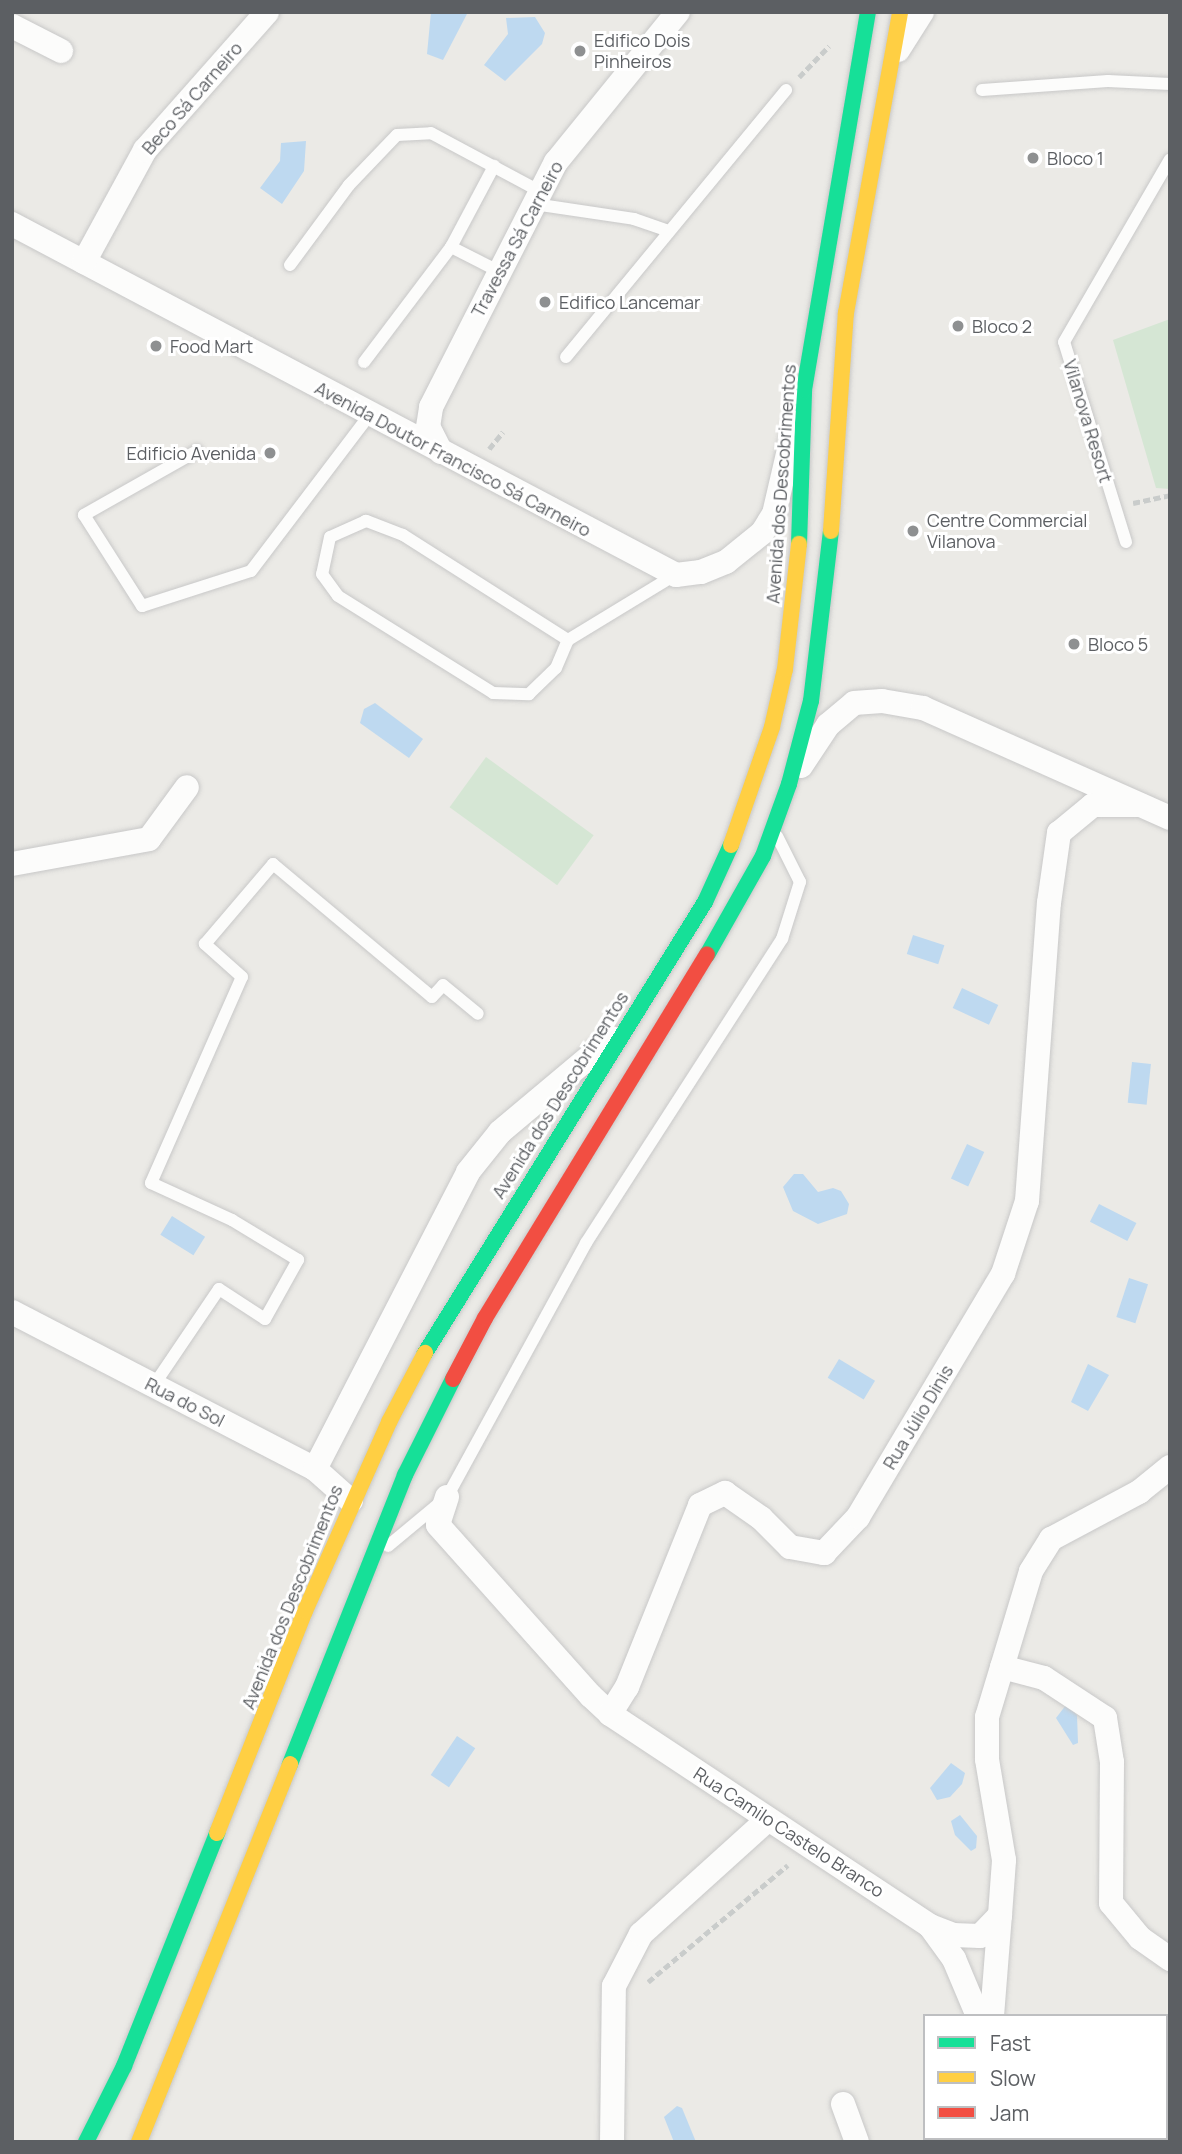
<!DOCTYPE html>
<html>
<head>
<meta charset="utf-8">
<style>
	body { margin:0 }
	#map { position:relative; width:1182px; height:2154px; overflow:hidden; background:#ebeae6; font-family:Manrope,sans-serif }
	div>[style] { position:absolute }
	.green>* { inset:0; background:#d5e6d4; transform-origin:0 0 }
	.water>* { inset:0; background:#bed9f0; transform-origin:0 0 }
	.path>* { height:4.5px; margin-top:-2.25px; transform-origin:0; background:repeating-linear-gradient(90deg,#c9cccb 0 7px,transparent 0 10.5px) }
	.roads { filter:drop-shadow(0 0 2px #c8c8c8) drop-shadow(0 0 2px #c8c8c8) }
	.lane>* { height:12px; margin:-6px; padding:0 6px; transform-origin:6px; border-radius:6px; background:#fcfcfb }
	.street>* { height:24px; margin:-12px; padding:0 12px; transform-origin:12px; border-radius:12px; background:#fcfcfb }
	.fast>* { height:16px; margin:-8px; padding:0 8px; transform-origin:8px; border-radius:8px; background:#16e098 }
	.slow>* { height:16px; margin:-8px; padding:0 8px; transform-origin:8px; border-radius:8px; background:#ffcf43 }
	.jam>* { height:16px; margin:-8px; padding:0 8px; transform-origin:8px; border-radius:8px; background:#f24e42 }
	.dots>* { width:19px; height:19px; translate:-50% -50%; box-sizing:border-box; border:4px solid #fff; border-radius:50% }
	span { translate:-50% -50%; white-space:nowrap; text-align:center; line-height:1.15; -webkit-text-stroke:6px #fff; paint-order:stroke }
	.poi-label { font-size:18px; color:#5c5f63 }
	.left { translate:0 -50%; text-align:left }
	.right { translate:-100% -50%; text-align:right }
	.street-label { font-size:18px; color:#5c5f63 }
	.frame { position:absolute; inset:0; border:14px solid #5c5f63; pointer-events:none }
	.legend { position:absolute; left:923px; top:2014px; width:245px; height:126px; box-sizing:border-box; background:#fff; border:2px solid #bebfc1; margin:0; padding:9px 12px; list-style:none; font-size:21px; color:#5c5f63 }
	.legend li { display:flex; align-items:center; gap:14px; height:35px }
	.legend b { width:35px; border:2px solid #bebfc1 }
</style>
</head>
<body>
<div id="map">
	<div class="green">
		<i style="clip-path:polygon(1170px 319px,1170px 489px,1156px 488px,1113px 340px)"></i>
		<i style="left:486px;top:757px;width:133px;height:62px;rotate:36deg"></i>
	</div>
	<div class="water">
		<i style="clip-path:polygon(431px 12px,468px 12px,443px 60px,427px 54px)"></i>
		<i style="clip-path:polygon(535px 17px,545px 33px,542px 44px,505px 81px,484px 65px,508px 34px,506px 18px)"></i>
		<i style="clip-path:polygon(306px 141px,304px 171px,282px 204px,260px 188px,280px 161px,281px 143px)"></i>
		<i style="clip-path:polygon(375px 703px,423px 739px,409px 758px,360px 723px,364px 709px)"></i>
		<i style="left:913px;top:935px;width:33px;height:20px;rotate:18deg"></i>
		<i style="left:962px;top:988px;width:40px;height:22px;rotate:25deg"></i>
		<i style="left:1132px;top:1062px;width:19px;height:41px;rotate:6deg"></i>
		<i style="left:967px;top:1144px;width:19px;height:38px;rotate:25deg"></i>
		<i style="clip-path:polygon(794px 1174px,803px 1174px,818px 1192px,833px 1188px,841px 1191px,849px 1204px,847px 1214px,818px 1224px,793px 1211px,783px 1187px)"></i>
		<i style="left:1099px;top:1204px;width:42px;height:20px;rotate:27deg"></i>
		<i style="left:172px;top:1216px;width:39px;height:22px;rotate:32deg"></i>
		<i style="left:1129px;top:1278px;width:20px;height:41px;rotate:18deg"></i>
		<i style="left:839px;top:1359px;width:42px;height:22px;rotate:31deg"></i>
		<i style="clip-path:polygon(1088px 1364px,1109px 1375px,1088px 1411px,1071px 1402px)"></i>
		<i style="clip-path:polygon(1066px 1705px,1077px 1715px,1078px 1743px,1073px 1745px,1056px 1718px)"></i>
		<i style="left:457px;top:1736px;width:22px;height:47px;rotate:34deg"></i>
		<i style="clip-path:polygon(951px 1763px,965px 1773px,962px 1784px,950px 1797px,937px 1800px,930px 1788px)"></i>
		<i style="clip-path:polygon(960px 1815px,977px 1836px,976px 1848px,971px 1851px,955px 1835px,951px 1821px)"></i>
		<i style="clip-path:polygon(677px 2106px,682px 2108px,696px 2142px,674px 2142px,664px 2117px)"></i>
	</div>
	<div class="path">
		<i style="left:799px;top:77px;width:43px;rotate:-45.9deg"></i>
		<i style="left:489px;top:449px;width:22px;rotate:-51deg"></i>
		<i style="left:1133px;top:503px;width:38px;rotate:-12deg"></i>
		<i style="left:648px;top:1982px;width:182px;rotate:-39.9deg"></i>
	</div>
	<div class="roads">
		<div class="lane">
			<i style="left:982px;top:90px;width:126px;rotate:-4.1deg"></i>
			<i style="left:1108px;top:81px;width:62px;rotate:2.8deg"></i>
			<i style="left:534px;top:204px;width:101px;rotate:8.5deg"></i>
			<i style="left:634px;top:219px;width:34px;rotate:19deg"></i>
			<i style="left:451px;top:247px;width:55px;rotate:27deg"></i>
			<i style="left:290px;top:265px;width:99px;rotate:-53.6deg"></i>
			<i style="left:349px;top:185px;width:69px;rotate:-46.2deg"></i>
			<i style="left:397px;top:135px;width:34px;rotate:-3deg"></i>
			<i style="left:431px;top:133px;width:125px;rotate:28.2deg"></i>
			<i style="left:566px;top:357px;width:346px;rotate:-50.5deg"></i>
			<i style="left:364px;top:362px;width:144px;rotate:-52.9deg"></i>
			<i style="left:451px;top:247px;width:92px;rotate:-62deg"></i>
			<i style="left:197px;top:451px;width:130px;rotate:150.5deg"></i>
			<i style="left:84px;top:515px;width:108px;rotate:57.5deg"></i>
			<i style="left:142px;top:606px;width:114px;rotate:-17.8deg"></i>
			<i style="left:251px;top:571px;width:197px;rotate:-52.8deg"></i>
			<i style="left:1126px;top:542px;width:209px;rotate:-107.2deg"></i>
			<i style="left:1064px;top:342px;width:211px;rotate:-59.9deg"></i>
			<i style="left:568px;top:640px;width:196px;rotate:-147.5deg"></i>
			<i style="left:403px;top:535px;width:40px;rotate:-159deg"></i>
			<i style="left:366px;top:521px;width:39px;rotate:156deg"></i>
			<i style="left:330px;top:537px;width:38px;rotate:102deg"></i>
			<i style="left:322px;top:574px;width:27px;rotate:54deg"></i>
			<i style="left:338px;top:596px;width:183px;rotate:32deg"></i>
			<i style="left:493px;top:693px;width:36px;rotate:2deg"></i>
			<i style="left:529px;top:694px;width:37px;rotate:-44deg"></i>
			<i style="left:556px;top:668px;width:30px;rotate:-67deg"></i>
			<i style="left:568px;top:640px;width:125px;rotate:-31.3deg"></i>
			<i style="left:154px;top:1385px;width:116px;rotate:-55.9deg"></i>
			<i style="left:219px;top:1289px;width:55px;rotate:33.1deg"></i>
			<i style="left:265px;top:1319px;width:68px;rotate:-60.8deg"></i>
			<i style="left:298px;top:1260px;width:77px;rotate:-148.8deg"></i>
			<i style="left:232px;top:1220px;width:89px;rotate:-155.4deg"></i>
			<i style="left:151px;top:1183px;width:225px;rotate:-66.2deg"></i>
			<i style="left:242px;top:977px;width:50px;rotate:-138.3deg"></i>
			<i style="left:205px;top:944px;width:105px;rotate:-49.6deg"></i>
			<i style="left:273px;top:864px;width:207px;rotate:39.9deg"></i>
			<i style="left:432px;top:997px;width:16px;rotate:-47deg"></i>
			<i style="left:443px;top:985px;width:45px;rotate:39.6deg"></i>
			<i style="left:388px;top:1546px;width:77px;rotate:-39.7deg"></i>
			<i style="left:447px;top:1497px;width:290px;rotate:-61.3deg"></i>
			<i style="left:586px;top:1243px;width:362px;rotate:-57.2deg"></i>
			<i style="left:782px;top:939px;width:60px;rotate:-72.5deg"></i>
			<i style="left:800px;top:882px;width:51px;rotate:-116.6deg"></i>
		</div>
		<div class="street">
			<i style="left:12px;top:26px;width:55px;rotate:27deg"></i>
			<i style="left:898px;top:50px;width:45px;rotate:-57.7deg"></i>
			<i style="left:12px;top:224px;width:751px;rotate:27.86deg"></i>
			<i style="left:676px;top:575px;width:25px;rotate:-7deg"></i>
			<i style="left:701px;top:572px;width:27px;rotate:-22deg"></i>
			<i style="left:726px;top:562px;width:46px;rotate:-38.9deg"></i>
			<i style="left:762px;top:533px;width:22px;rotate:-58deg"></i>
			<i style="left:774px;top:514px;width:88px;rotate:-76.9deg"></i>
			<i style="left:84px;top:262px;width:128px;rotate:-61.4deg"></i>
			<i style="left:145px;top:150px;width:184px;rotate:-48.5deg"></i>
			<i style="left:441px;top:452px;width:28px;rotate:-117deg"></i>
			<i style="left:428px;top:427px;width:20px;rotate:-81deg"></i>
			<i style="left:431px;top:407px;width:275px;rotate:-63deg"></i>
			<i style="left:556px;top:162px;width:193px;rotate:-50.9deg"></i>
			<i style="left:801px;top:766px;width:49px;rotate:-56.6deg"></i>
			<i style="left:828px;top:725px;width:34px;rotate:-40deg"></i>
			<i style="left:854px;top:703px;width:28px;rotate:-4deg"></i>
			<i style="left:882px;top:701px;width:42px;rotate:9.7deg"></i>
			<i style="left:923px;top:708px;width:270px;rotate:24deg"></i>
			<i style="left:12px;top:864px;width:139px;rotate:-10.3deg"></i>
			<i style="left:149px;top:839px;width:64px;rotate:-53.8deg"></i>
			<i style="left:12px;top:1312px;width:341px;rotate:27.4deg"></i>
			<i style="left:315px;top:1469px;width:48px;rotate:41.6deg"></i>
			<i style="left:315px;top:1469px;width:334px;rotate:-62.7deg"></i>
			<i style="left:468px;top:1172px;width:51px;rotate:-51.3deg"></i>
			<i style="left:500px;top:1132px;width:146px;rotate:-40deg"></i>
			<i style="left:447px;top:1497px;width:29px;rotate:108deg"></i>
			<i style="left:438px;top:1525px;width:229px;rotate:48.2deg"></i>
			<i style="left:591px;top:1696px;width:26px;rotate:43deg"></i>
			<i style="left:610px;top:1714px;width:384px;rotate:33.5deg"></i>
			<i style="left:930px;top:1926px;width:41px;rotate:54deg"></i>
			<i style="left:954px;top:1959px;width:62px;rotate:67.2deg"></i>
			<i style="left:1002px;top:1667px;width:43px;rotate:14.7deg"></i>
			<i style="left:1044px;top:1678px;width:73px;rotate:33.3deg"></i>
			<i style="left:1105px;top:1718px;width:45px;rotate:81deg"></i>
			<i style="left:1112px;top:1762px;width:141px;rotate:90.4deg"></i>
			<i style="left:1111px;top:1903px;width:45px;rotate:50.4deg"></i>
			<i style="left:1140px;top:1938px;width:37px;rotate:35deg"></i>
			<i style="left:610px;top:1714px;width:32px;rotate:-58deg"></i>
			<i style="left:627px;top:1687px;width:196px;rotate:-68.1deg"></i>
			<i style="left:700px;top:1505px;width:28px;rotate:-26deg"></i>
			<i style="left:725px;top:1493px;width:44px;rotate:34.8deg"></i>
			<i style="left:761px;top:1518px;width:41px;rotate:45deg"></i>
			<i style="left:790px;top:1547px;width:35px;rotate:10deg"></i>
			<i style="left:824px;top:1553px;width:50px;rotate:-46.6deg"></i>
			<i style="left:858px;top:1517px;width:283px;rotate:-59.2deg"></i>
			<i style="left:1003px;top:1274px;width:77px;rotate:-71.8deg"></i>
			<i style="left:1027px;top:1201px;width:299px;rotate:-85.8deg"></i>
			<i style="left:1049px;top:903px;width:71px;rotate:-81.9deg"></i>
			<i style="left:1059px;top:833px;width:44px;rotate:-39.5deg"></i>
			<i style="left:1093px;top:805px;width:47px"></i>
			<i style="left:930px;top:1926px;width:25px;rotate:21deg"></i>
			<i style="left:953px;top:1935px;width:27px;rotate:2deg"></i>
			<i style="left:980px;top:1936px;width:29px;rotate:-46deg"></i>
			<i style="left:1000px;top:1915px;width:55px;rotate:-85.8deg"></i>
			<i style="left:1004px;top:1860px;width:102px;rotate:-99.6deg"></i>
			<i style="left:987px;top:1759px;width:42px;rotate:-90deg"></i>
			<i style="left:987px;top:1717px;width:152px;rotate:-73.2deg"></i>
			<i style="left:1031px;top:1571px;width:38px;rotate:-58deg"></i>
			<i style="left:1051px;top:1539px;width:100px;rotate:-28.1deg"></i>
			<i style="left:1139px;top:1492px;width:40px;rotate:-39deg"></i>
			<i style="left:992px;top:2016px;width:101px;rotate:-85.5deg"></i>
			<i style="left:1166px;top:2075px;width:4px;rotate:-27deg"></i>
			<i style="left:843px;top:2104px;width:40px;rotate:69.8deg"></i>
			<i style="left:998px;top:2138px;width:4px;rotate:76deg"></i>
			<i style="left:612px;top:2142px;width:156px;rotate:-89.3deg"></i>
			<i style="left:614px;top:1986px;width:59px;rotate:-62.6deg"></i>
			<i style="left:641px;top:1934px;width:170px;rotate:-42.1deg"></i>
		</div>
		<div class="fast">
			<i style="left:799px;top:544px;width:154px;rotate:-88.1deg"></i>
			<i style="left:804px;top:390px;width:383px;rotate:-80.4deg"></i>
			<i style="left:707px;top:955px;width:114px;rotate:-60.5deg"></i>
			<i style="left:763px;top:856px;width:77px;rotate:-70.1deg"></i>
			<i style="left:789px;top:784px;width:86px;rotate:-75.2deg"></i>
			<i style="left:811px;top:701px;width:171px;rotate:-83.3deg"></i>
			<i style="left:425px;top:1353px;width:531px;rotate:-58.17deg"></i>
			<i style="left:705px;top:902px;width:63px;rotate:-65.5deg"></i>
			<i style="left:290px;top:1764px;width:311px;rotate:-68.3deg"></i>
			<i style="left:405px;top:1475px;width:107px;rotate:-63.4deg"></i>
			<i style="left:86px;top:2142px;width:85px;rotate:-63.4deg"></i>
			<i style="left:124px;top:2066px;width:251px;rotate:-68.2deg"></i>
		</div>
		<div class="slow">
			<i style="left:831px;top:531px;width:219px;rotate:-86.1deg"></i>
			<i style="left:846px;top:313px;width:306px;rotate:-79.8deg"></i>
			<i style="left:731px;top:845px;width:125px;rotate:-70.8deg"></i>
			<i style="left:772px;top:727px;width:59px;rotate:-77.4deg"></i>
			<i style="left:785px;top:669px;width:126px;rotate:-83.6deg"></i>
			<i style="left:217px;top:1833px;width:239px;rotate:-68.4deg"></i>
			<i style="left:305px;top:1611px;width:207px;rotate:-66deg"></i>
			<i style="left:389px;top:1422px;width:78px;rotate:-62.4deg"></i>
			<i style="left:139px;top:2142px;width:407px;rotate:-68.2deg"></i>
		</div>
		<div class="jam">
			<i style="left:453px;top:1379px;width:69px;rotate:-62.3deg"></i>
			<i style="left:485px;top:1318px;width:426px;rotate:-58.6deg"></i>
		</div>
	</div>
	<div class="dots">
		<i style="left:580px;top:51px;background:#8e9091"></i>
		<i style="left:1033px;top:158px;background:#8e9091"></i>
		<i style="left:545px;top:302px;background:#8e9091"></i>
		<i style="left:958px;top:326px;background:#8e9091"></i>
		<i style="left:156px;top:346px;background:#8e9091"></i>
		<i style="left:270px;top:453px;background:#8e9091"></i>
		<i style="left:913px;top:531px;background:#8e9091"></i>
		<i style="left:1074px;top:644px;background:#8e9091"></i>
	</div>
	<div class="poi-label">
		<span class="left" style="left:594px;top:51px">Edifico Dois<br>Pinheiros</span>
		<span class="left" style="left:1047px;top:158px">Bloco 1</span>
		<span class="left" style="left:559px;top:302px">Edifico Lancemar</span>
		<span class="left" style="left:972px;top:326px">Bloco 2</span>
		<span class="left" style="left:170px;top:346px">Food Mart</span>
		<span class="right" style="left:256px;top:453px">Edificio Avenida</span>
		<span class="left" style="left:927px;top:531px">Centre Commercial<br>Vilanova</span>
		<span class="left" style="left:1088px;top:644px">Bloco 5</span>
	</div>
	<div class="street-label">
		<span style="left:192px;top:98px;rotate:-49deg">Beco Sá Carneiro</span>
		<span style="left:517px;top:239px;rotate:-62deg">Travessa Sá Carneiro</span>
		<span style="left:1088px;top:421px;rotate:73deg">Vilanova Resort</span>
		<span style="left:453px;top:459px;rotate:28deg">Avenida Doutor Francisco Sá Carneiro</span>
		<span style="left:781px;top:484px;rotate:-86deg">Avenida dos Descobrimentos</span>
		<span style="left:560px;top:1095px;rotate:-58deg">Avenida dos Descobrimentos</span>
		<span style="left:185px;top:1402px;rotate:27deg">Rua do Sol</span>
		<span style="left:918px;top:1417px;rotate:-59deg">Rua Júlio Dinis</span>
		<span style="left:292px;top:1597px;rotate:-68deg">Avenida dos Descobrimentos</span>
		<span style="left:789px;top:1832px;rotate:33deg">Rua Camilo Castelo Branco</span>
	</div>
	<div class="frame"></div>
	<ul class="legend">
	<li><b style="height:9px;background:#16e098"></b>Fast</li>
	<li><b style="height:9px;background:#ffcf43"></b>Slow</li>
	<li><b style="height:9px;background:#f24e42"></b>Jam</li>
	</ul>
</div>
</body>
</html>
